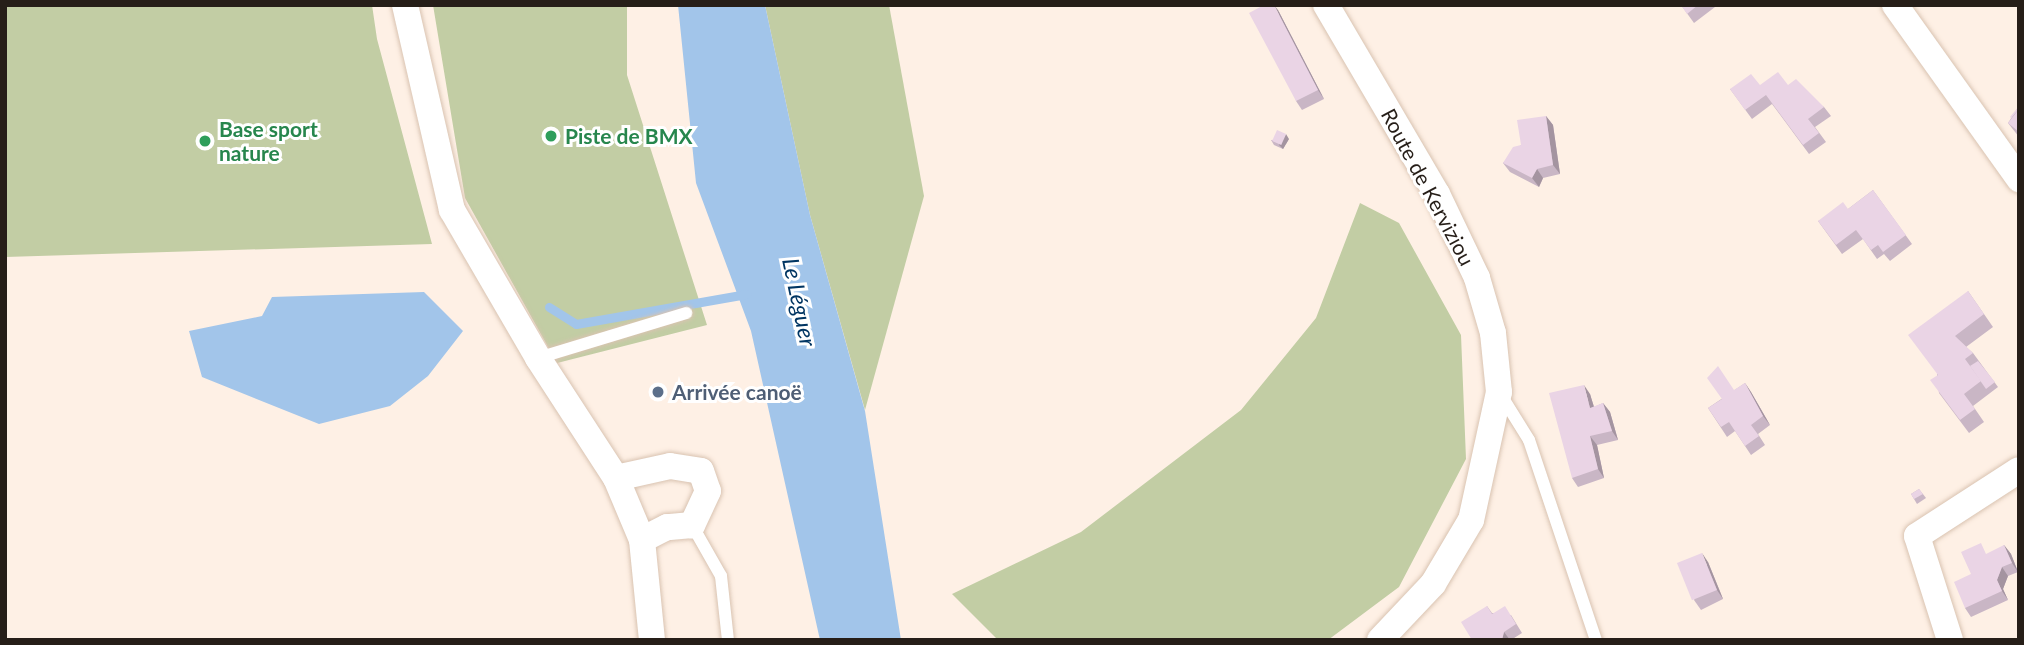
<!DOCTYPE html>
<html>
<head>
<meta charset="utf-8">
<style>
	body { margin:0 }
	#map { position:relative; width:2024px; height:645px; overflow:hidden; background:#fef0e5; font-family:Lato,sans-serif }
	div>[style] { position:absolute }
	.green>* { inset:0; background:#c2cda4 }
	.water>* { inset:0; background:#a2c5ea }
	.stream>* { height:9px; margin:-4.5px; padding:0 4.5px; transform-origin:4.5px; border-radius:4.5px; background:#a2c5ea }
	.roads { filter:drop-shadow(0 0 2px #d9c3b1) drop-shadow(0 0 2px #d9c3b1) }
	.lane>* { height:12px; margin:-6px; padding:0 6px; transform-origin:6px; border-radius:6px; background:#fff }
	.street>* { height:26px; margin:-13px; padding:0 13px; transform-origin:13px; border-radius:13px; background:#fff }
	.wall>* { inset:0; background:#c9b6c5 }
	.shaded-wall>* { inset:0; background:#a494a0 }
	.building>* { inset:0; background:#ead4e5; transform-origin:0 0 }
	.dots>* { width:19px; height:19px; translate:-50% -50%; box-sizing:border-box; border:4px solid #fff; border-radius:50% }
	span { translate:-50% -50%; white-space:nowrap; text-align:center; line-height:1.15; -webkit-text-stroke:6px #fff; paint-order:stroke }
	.leisure-label { font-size:21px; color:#27864d; font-weight:700 }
	.left { translate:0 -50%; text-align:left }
	.street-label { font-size:21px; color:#261e18 }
	.service-label { font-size:21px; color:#4e5e75; font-weight:700 }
	.water-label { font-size:23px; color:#003562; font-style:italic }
	.frame { position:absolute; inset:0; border:7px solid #261e18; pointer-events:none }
</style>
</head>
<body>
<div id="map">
	<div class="green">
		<i style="clip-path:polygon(6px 5px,372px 5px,377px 39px,432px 244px,5px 257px)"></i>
		<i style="clip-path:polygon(433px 5px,627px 5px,627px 75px,707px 325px,557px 363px,465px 198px)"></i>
		<i style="clip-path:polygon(765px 5px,889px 5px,924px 196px,865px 410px,810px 215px)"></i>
		<i style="clip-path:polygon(1360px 203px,1399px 223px,1461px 335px,1466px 459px,1399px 587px,1328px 640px,998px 640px,952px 594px,1081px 532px,1241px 410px,1316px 318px)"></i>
	</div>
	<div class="water">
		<i style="clip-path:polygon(678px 5px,765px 5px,810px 215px,865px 411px,901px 640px,820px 640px,751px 331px,696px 183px)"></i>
		<i style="clip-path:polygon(424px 292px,463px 331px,428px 376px,390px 406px,319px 424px,202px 377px,189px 331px,262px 316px,272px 297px)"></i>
	</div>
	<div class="stream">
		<i style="left:549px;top:307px;width:32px;rotate:32deg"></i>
		<i style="left:576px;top:324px;width:173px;rotate:-10deg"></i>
	</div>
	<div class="roads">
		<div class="lane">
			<i style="left:538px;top:358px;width:155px;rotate:-16.9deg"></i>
			<i style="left:1501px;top:395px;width:53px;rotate:58.1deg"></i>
			<i style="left:1529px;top:440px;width:211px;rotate:71.5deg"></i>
			<i style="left:692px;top:525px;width:59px;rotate:60.4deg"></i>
			<i style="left:721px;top:576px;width:64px;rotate:83.8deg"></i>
		</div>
		<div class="street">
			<i style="left:405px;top:5px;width:210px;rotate:77.1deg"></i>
			<i style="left:452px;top:210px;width:171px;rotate:59.8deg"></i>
			<i style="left:538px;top:358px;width:143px;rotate:57deg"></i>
			<i style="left:616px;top:478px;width:67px;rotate:67.2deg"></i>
			<i style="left:642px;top:540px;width:100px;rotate:84.3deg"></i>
			<i style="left:1326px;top:5px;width:219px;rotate:59.6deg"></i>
			<i style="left:1437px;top:194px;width:93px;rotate:64.5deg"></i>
			<i style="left:1477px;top:278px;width:57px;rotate:73.8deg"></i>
			<i style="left:1493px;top:333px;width:59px;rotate:84.2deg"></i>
			<i style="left:1499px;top:392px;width:131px;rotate:102.3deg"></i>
			<i style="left:1471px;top:520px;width:74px;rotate:120.7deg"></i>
			<i style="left:1433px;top:584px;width:77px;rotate:133.4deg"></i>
			<i style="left:1895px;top:5px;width:214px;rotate:54.5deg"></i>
			<i style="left:616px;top:478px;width:55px;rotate:-12.5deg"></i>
			<i style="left:670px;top:466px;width:31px;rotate:9deg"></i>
			<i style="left:701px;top:471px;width:21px;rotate:71deg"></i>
			<i style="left:708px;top:491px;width:38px;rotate:115deg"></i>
			<i style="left:692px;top:525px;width:25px;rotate:175deg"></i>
			<i style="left:667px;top:527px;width:28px;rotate:153deg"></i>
			<i style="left:1950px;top:640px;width:109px;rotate:-107.6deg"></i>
			<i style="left:1917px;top:536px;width:121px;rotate:-32.9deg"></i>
		</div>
	</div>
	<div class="wall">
		<i style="clip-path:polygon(1681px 5px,1715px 5px,1715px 7px,1694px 23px)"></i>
		<i style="clip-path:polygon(1278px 10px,1324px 99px,1302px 110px,1296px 101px)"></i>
		<i style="clip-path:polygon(1760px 85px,1788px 85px,1824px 107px,1831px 116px,1815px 127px,1826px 142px,1809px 154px,1772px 104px,1752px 119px,1730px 89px)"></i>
		<i style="clip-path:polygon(2019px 106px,2019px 137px,2008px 123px)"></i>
		<i style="clip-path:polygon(1546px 116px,1553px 125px,1560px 174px,1543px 178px,1539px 187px,1510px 172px,1503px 163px,1521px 145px)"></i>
		<i style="clip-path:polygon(1289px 139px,1283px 149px,1274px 145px,1271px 140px)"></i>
		<i style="clip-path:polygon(1873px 190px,1912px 244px,1890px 261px,1884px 254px,1877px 259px,1863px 239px,1842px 254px,1818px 221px,1848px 209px)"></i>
		<i style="clip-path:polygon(1968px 291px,1993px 327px,1966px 347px,1973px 353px,1998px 387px,1973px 406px,1984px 422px,1969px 433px,1939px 393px,1937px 375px)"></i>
		<i style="clip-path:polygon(1745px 383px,1751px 392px,1770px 425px,1758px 434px,1765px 445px,1751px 455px,1735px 431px,1727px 437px,1708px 408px)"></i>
		<i style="clip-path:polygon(1590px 394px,1594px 407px,1603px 403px,1610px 412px,1618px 440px,1597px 445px,1604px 478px,1578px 487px,1572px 478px)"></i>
		<i style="clip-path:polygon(1919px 489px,1926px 498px,1917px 504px,1911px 494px)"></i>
		<i style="clip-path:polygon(2004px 545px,2011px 554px,2018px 572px,2008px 576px,2003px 589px,2008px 600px,1971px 617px,1965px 608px,1971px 574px)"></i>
		<i style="clip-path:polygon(1708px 562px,1723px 599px,1701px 610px,1694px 600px)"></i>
		<i style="clip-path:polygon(1487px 606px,1492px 613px,1511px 615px,1522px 633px,1511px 640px,1472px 640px)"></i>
	</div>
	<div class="shaded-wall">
		<i style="clip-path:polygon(1274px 5px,1278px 10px,1324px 99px,1318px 90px)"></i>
		<i style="clip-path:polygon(1546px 116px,1553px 125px,1560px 174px,1553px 165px)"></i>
		<i style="clip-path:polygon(1286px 134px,1289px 139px,1283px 149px,1279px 145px)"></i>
		<i style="clip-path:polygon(1537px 169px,1543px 178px,1539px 187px,1532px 178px)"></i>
		<i style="clip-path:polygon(1745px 383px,1751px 392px,1770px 425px,1763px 416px)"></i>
		<i style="clip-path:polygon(1584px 385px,1590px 394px,1597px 417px,1590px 408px)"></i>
		<i style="clip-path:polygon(1603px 403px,1610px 412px,1618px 440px,1612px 431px)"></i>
		<i style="clip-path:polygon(1590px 436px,1597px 445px,1604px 478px,1598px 469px)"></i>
		<i style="clip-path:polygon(2004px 545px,2011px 554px,2018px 572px,2012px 563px)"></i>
		<i style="clip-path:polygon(1702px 553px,1708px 562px,1723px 599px,1717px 590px)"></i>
		<i style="clip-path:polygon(2002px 567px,2008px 576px,2003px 589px,2008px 600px,2002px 591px,1997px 580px)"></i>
		<i style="clip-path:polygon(1504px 632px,1510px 640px,1502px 640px)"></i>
	</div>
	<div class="building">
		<i style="clip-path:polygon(1264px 5px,1274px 5px,1318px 90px,1296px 101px,1249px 13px)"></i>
		<i style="clip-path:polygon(1681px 5px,1698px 5px,1687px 14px)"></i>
		<i style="clip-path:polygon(1778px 72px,1788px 85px,1796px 79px,1824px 107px,1808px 119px,1819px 133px,1803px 145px,1766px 95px,1745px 110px,1730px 89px,1751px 74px,1760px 85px)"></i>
		<i style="clip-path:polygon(2019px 106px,2019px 109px,2011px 118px,2010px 117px)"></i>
		<i style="clip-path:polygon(2019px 109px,2019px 132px,2008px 123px)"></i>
		<i style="clip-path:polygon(1546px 116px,1553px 165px,1537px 169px,1532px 178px,1503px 163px,1513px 147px,1521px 145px,1517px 120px)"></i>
		<i style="left:1277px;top:130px;width:10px;height:12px;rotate:24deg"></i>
		<i style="clip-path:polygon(1873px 190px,1906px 235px,1883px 252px,1878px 245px,1871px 250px,1856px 230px,1836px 245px,1818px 221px,1843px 202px,1848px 209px)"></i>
		<i style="clip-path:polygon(1968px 291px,1984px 314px,1955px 336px,1973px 353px,1965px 359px,1981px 381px,1964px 394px,1975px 409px,1960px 420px,1930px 380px,1938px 375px,1908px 335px)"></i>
		<i style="clip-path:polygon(1978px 361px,1995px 382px,1986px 389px,1970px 366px)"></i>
		<i style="clip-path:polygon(1718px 366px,1734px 390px,1745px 383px,1763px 416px,1751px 425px,1759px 436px,1745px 446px,1729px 422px,1721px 427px,1708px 408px,1722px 399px,1707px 378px)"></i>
		<i style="clip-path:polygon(1584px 385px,1590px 408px,1603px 403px,1612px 431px,1590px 436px,1598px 469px,1572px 478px,1549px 393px)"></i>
		<i style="clip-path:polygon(1919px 489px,1923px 494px,1914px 499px,1911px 494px)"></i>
		<i style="clip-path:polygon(1981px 543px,1986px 554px,2004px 545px,2012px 563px,2002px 567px,1997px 580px,2002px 591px,1965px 608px,1954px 582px,1971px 574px,1961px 552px)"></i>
		<i style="left:1702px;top:553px;width:40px;height:27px;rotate:68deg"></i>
		<i style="clip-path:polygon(1487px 606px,1492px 614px,1505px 606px,1516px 624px,1504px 632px,1502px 640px,1472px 640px,1461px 622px)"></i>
	</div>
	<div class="dots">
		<i style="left:551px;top:136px;background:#2e9e5b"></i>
		<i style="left:205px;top:141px;background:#2e9e5b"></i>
		<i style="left:658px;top:392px;background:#5c6f8a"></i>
	</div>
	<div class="leisure-label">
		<span class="left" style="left:219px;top:141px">Base sport<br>nature</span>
		<span class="left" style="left:565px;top:136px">Piste de BMX</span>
	</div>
	<div class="street-label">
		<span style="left:1428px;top:187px;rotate:62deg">Route de Kerviziou</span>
	</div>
	<div class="service-label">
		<span class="left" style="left:672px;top:392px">Arrivée canoë</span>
	</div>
	<div class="water-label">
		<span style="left:800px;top:302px;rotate:78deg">Le Léguer</span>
	</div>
	<div class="frame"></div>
</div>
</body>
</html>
